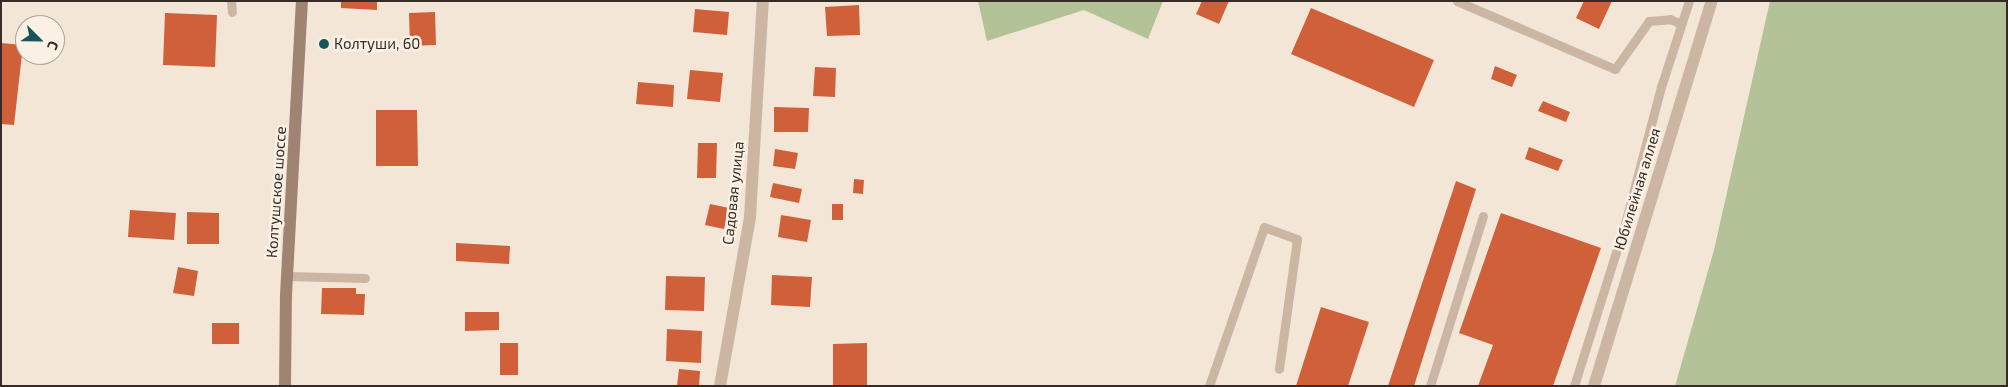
<!DOCTYPE html>
<meta charset="utf-8">
<style>
body{margin:0}
#map{position:relative;width:2008px;height:387px;overflow:hidden;background:#f3e6d7;font-family:"Exo 2",sans-serif}
div>[style]{position:absolute}
[style*='--x']{left:calc(var(--x)*1px);top:calc(var(--y)*1px);width:calc(var(--w)*1px);rotate:calc(var(--a)*1deg)}
.green>*{inset:0;background:#b3c397}
.building>*{inset:0;background:#cf6039}
.lane>*{height:9px;margin:-4.5px;padding:0 4.5px;transform-origin:4.5px;border-radius:4.5px;background:#cbb6a3}
.street>*{height:12px;margin:-6px;padding:0 6px;transform-origin:6px;border-radius:6px;background:#cbb6a3}
.secondary>*{height:12px;margin:-6px;padding:0 6px;transform-origin:6px;border-radius:6px;background:#9f8474}
.dots>*{width:14px;height:14px;translate:-50% -50%;box-sizing:border-box;border:2px solid #faf0e4;border-radius:50%}
span{translate:-50% -50%;white-space:nowrap;text-align:center;line-height:1.15;-webkit-text-stroke:5px #faf0e4;paint-order:stroke}
.poi-label{font-size:15px;color:#362b25}
.left{translate:0 -50%;text-align:left}
.street-label{font-size:15px;color:#362b25}
.frame{position:absolute;inset:0;border:2px solid #362b25;pointer-events:none}
.north{position:absolute;left:15px;top:15px;width:50px;height:50px;box-sizing:border-box;background:#faf0e4;border:1px solid #aca198;border-radius:50%;rotate:113deg;font-size:14px;font-weight:700;line-height:20px;text-align:center;color:#362b25}
.north::after{content:'';display:block;margin:auto;width:18px;height:22px;background:#18555a;clip-path:polygon(50% 0,100% 100%,50% 72%,0 100%)}
</style>
<div id="map">
<div class="green">
<div style="clip-path:polygon(978px 1px,1163px 1px,1148px 39px,1084px 10px,987px 41px)"></div>
<div style="clip-path:polygon(1770px 1px,2007px 1px,2007px 386px,1675px 386px,1714px 250px)"></div>
</div>
<div class="building">
<div style="clip-path:polygon(341px 1px,377px 1px,377px 10px,341px 8px)"></div>
<div style="clip-path:polygon(1202px 1px,1229px 1px,1219px 24px,1196px 14px)"></div>
<div style="clip-path:polygon(1584px 1px,1612px 1px,1599px 29px,1576px 18px)"></div>
<div style="clip-path:polygon(859px 5px,860px 35px,827px 36px,825px 7px)"></div>
<div style="clip-path:polygon(1311px 8px,1434px 60px,1414px 107px,1291px 54px)"></div>
<div style="clip-path:polygon(695px 9px,729px 12px,727px 35px,693px 32px)"></div>
<div style="clip-path:polygon(435px 12px,436px 45px,410px 46px,409px 13px)"></div>
<div style="clip-path:polygon(165px 13px,217px 15px,215px 67px,163px 65px)"></div>
<div style="clip-path:polygon(1px 43px,23px 45px,14px 125px,1px 124px)"></div>
<div style="clip-path:polygon(1495px 66px,1517px 75px,1512px 87px,1491px 79px)"></div>
<div style="clip-path:polygon(815px 67px,836px 68px,835px 97px,813px 96px)"></div>
<div style="clip-path:polygon(690px 70px,723px 73px,720px 102px,687px 99px)"></div>
<div style="clip-path:polygon(638px 82px,674px 85px,673px 107px,636px 104px)"></div>
<div style="clip-path:polygon(1543px 101px,1570px 112px,1566px 122px,1538px 111px)"></div>
<div style="clip-path:polygon(774px 107px,809px 108px,808px 132px,774px 132px)"></div>
<div style="clip-path:polygon(376px 110px,417px 110px,418px 166px,376px 166px)"></div>
<div style="clip-path:polygon(698px 143px,717px 143px,716px 178px,697px 178px)"></div>
<div style="clip-path:polygon(1529px 147px,1563px 160px,1558px 171px,1525px 159px)"></div>
<div style="clip-path:polygon(775px 149px,798px 153px,795px 169px,773px 166px)"></div>
<div style="clip-path:polygon(854px 179px,864px 180px,863px 194px,853px 193px)"></div>
<div style="clip-path:polygon(1456px 181px,1476px 189px,1414px 386px,1388px 386px)"></div>
<div style="clip-path:polygon(773px 183px,802px 189px,799px 203px,770px 197px)"></div>
<div style="clip-path:polygon(710px 204px,729px 208px,724px 229px,705px 225px)"></div>
<div style="clip-path:polygon(832px 204px,843px 204px,843px 220px,832px 220px)"></div>
<div style="clip-path:polygon(130px 210px,176px 213px,174px 240px,128px 237px)"></div>
<div style="clip-path:polygon(187px 212px,219px 213px,219px 244px,187px 244px)"></div>
<div style="clip-path:polygon(1501px 213px,1601px 248px,1553px 386px,1478px 386px,1493px 345px,1459px 333px)"></div>
<div style="clip-path:polygon(781px 215px,811px 220px,807px 242px,778px 237px)"></div>
<div style="clip-path:polygon(456px 243px,510px 246px,509px 264px,456px 261px)"></div>
<div style="clip-path:polygon(178px 267px,198px 271px,194px 296px,173px 293px)"></div>
<div style="clip-path:polygon(772px 275px,812px 277px,810px 307px,771px 305px)"></div>
<div style="clip-path:polygon(666px 276px,705px 277px,704px 311px,665px 310px)"></div>
<div style="clip-path:polygon(322px 288px,356px 288px,356px 294px,365px 294px,364px 315px,321px 314px)"></div>
<div style="clip-path:polygon(1321px 307px,1369px 322px,1348px 386px,1296px 386px)"></div>
<div style="clip-path:polygon(465px 312px,499px 312px,499px 330px,465px 331px)"></div>
<div style="clip-path:polygon(212px 323px,239px 323px,239px 344px,212px 344px)"></div>
<div style="clip-path:polygon(667px 329px,702px 331px,701px 363px,666px 361px)"></div>
<div style="clip-path:polygon(500px 343px,518px 343px,518px 375px,500px 375px)"></div>
<div style="clip-path:polygon(867px 343px,867px 386px,833px 386px,833px 344px)"></div>
<div style="clip-path:polygon(679px 369px,700px 371px,699px 386px,677px 386px)"></div>
</div>
<div class="lane">
<div style="--x:231;--y:1;--w:11;--a:85"></div>
<div style="--x:1457;--y:1;--w:172;--a:23.3"></div>
<div style="--x:1615;--y:69;--w:59;--a:-54.7"></div>
<div style="--x:1649;--y:21;--w:21;--a:-5"></div>
<div style="--x:1670;--y:19;--w:12;--a:24"></div>
<div style="--x:287;--y:276;--w:78;--a:1.5"></div>
<div style="--x:1209;--y:386;--w:168;--a:-70.9"></div>
<div style="--x:1264;--y:227;--w:35;--a:20"></div>
<div style="--x:1297;--y:239;--w:131;--a:97.9"></div>
<div style="--x:1430;--y:386;--w:178;--a:-72.7"></div>
<div style="--x:1574;--y:386;--w:174;--a:-72.6"></div>
<div style="--x:1626;--y:220;--w:138;--a:-75.3"></div>
<div style="--x:1661;--y:87;--w:90;--a:-72"></div>
</div>
<div class="street">
<div style="--x:720;--y:386;--w:172;--a:-79.9"></div>
<div style="--x:750;--y:217;--w:216;--a:-86.6"></div>
<div style="--x:1594;--y:386;--w:403;--a:-73"></div>
</div>
<div class="secondary">
<div style="--x:285;--y:386;--w:91;--a:-89.4"></div>
<div style="--x:286;--y:295;--w:294;--a:-86.9"></div>
</div>
<div class="dots">
<div style="left:324px;top:44px;background:#18555a"></div>
</div>
<div class="poi-label">
<span class="left" style="left:334px;top:44px">Колтуши, 60</span>
</div>
<div class="street-label">
<span style="left:1637px;top:189px;rotate:-73deg">Юбилейная аллея</span>
<span style="left:276px;top:192px;rotate:-86deg">Колтушское шоссе</span>
<span style="left:733px;top:193px;rotate:-84deg">Садовая улица</span>
</div>
<div class="frame"></div>
<div class="north">С</div>
</div>
